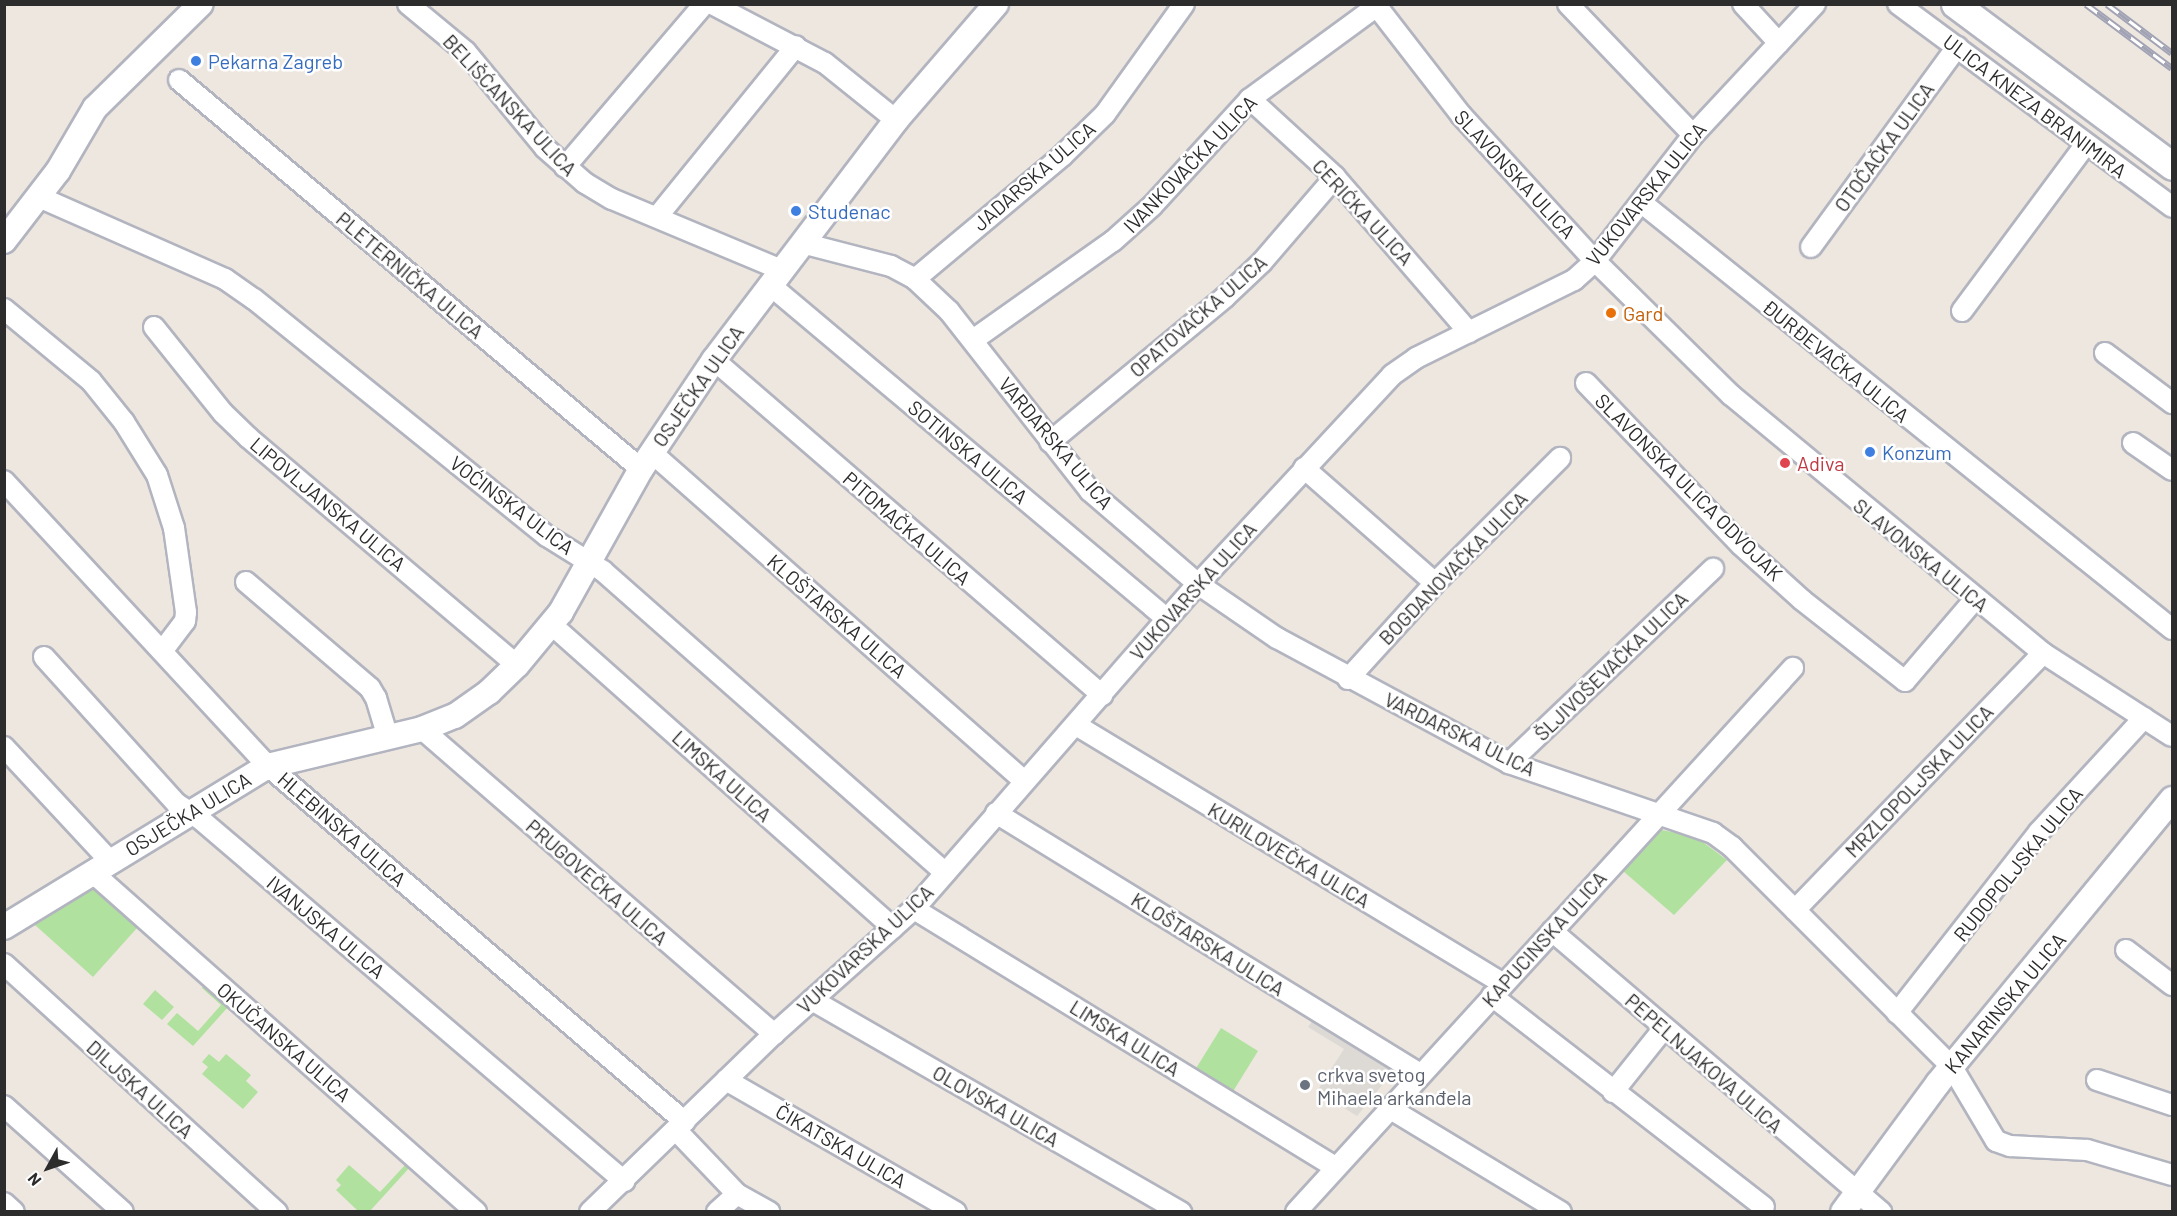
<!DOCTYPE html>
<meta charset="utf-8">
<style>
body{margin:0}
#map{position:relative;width:2177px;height:1216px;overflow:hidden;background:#ede7df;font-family:Barlow,sans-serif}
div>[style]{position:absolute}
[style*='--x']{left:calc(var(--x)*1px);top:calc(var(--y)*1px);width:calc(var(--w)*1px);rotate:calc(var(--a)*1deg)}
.green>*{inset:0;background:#b1e19e}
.plaza>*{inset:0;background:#dddad5}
.roads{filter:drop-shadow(2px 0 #b2b4bf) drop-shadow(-2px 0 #b2b4bf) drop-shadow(0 2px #b2b4bf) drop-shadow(0 -2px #b2b4bf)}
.minor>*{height:20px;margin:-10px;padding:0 10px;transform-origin:10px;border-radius:10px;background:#fff}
.tertiary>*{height:24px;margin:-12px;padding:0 12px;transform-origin:12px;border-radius:12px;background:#fff}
.secondary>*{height:27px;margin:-13.5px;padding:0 13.5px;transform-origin:13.5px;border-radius:13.5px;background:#fff}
.rail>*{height:7px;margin-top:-3.5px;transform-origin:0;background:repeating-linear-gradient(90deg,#fff 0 14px,#a1a3b5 0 28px);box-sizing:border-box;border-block:2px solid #a1a3b5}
.dots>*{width:16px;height:16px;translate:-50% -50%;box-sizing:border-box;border:3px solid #fff;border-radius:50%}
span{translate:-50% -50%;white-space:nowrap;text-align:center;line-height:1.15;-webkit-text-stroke:5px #fff;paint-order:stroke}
.shop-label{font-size:20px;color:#366cbe}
.left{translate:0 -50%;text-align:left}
.street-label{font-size:20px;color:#2c2c2c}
.food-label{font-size:20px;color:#c56008}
.health-label{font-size:20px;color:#be3a42}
.worship-label{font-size:20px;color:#5b616d}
.frame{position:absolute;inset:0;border:6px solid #2c2c2c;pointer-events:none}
.north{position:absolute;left:18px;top:1138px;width:60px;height:60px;-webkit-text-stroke:4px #fff;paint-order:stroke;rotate:230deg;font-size:16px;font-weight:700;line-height:24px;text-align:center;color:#2c2c2c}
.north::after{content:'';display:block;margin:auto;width:21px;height:27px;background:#2c2c2c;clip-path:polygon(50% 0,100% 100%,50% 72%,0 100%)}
</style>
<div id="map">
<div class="green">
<div style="clip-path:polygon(1662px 830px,1696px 837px,1727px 860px,1674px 915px,1623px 871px)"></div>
<div style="clip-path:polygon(93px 889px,137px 928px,93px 977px,35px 925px)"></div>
<div style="clip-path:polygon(204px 985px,228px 1007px,193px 1046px,167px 1024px,177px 1013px,198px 1031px,221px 1005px,202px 988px)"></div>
<div style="clip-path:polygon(155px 990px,174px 1007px,162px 1020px,143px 1004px)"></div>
<div style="clip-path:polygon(1221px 1028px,1258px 1051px,1232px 1093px,1195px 1070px)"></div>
<div style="clip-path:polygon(209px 1054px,219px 1062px,226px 1054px,251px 1075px,246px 1081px,258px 1092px,243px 1109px,202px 1074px,208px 1067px,202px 1062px)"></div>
<div style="clip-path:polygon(406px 1164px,410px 1167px,370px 1211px,358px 1211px,336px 1190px,341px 1185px,336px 1180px,349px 1165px,380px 1192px)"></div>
</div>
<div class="plaza">
<div style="clip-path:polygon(1313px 1020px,1383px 1063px,1392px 1073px,1357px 1116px,1317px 1091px,1344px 1049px,1308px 1027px)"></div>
</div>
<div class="roads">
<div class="minor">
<div style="--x:408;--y:4;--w:75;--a:39.6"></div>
<div style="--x:466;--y:52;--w:124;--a:50.5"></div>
<div style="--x:545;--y:148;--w:53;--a:41.2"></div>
<div style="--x:585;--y:183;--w:31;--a:31"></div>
<div style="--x:612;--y:199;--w:184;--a:22.7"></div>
<div style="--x:712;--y:4;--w:127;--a:27.6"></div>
<div style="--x:825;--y:63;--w:91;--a:38.8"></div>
<div style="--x:1375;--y:4;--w:140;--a:52.2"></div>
<div style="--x:1461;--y:115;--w:198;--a:47.5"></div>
<div style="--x:1595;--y:261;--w:191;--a:44.6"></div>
<div style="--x:1731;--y:395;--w:405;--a:39.6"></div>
<div style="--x:2043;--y:653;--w:153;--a:32.8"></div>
<div style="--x:1568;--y:4;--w:181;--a:46.3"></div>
<div style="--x:1743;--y:4;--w:53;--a:47.3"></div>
<div style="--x:1898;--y:4;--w:341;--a:36.5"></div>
<div style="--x:179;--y:80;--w:604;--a:40.1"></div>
<div style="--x:1250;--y:99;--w:115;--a:42.5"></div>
<div style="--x:1335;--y:177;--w:205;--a:49.2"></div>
<div style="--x:565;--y:167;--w:214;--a:-49.5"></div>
<div style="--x:39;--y:197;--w:203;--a:23.8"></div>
<div style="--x:225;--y:279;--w:35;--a:35"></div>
<div style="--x:254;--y:299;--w:377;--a:39"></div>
<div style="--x:547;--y:536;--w:66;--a:32"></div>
<div style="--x:603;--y:571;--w:456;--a:41.4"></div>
<div style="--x:1642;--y:203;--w:680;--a:38.79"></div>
<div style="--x:657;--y:217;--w:220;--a:-50.9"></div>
<div style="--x:802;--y:243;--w:92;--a:14.5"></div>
<div style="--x:891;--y:266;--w:27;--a:28"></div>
<div style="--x:915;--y:279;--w:47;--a:43.3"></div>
<div style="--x:949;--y:311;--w:229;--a:51.9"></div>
<div style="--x:1090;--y:491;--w:143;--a:40.7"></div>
<div style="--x:1198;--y:584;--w:96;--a:34.4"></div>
<div style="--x:1277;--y:638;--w:264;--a:28.3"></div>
<div style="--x:1509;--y:763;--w:216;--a:18.9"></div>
<div style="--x:1713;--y:833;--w:24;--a:36"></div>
<div style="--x:1732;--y:847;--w:311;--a:45"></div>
<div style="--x:1952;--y:1067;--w:86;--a:59.3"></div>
<div style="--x:1996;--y:1141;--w:15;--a:20"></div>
<div style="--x:2010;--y:1146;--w:77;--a:3"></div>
<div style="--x:2087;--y:1150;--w:89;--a:16.4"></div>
<div style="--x:1811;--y:247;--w:248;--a:-53.9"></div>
<div style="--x:915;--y:279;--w:192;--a:-39.9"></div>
<div style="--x:1062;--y:156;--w:60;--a:-44.3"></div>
<div style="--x:1105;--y:114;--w:135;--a:-54.3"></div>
<div style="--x:770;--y:285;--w:519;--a:40.07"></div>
<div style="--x:4;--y:309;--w:113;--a:39.6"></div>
<div style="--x:91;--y:381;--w:53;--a:51.2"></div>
<div style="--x:124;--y:422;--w:62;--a:58.1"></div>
<div style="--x:157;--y:475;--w:56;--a:72.2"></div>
<div style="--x:174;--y:528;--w:85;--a:81.9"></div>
<div style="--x:186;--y:612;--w:9;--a:96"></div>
<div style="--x:185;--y:621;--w:38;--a:127"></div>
<div style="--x:1962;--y:311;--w:208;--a:-53.4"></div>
<div style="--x:154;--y:327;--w:110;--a:51.3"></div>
<div style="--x:223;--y:413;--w:36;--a:44"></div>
<div style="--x:249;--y:438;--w:351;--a:40.3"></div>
<div style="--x:973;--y:340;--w:171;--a:-35.3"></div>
<div style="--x:1113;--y:241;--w:52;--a:-41.9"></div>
<div style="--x:1152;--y:206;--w:145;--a:-47.5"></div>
<div style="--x:1250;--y:99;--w:161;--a:-36.2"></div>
<div style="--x:2105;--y:353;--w:84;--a:36.7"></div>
<div style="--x:714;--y:360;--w:513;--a:40.81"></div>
<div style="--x:1586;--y:383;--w:224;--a:46.3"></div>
<div style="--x:1741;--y:545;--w:82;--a:42"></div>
<div style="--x:1802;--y:600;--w:131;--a:38.2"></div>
<div style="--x:1905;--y:681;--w:108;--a:-49.5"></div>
<div style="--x:1050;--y:442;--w:227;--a:-39.6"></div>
<div style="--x:1225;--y:297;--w:51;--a:-43.4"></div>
<div style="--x:1262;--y:262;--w:112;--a:-49.3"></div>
<div style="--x:2133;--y:443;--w:47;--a:34.7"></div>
<div style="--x:651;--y:452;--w:496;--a:41.4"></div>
<div style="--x:1304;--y:468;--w:174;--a:41.3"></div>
<div style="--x:4;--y:481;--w:388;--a:47.2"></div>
<div style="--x:268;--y:766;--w:548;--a:40.49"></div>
<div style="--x:246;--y:582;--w:163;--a:40.5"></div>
<div style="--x:370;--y:688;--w:12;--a:59"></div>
<div style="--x:376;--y:698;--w:42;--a:73.3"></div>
<div style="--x:552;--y:625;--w:456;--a:41.6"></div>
<div style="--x:44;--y:657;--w:198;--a:47.9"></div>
<div style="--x:177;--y:804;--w:27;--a:33"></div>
<div style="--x:200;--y:819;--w:558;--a:40.49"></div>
<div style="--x:1348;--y:679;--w:130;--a:-47.8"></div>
<div style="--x:1435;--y:583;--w:177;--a:-45"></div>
<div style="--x:1076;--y:725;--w:499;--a:31.2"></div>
<div style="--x:422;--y:729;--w:466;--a:40.9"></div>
<div style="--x:4;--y:747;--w:156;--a:47.1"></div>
<div style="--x:1509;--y:763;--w:282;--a:-43.6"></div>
<div style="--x:996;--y:813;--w:498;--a:31.6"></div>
<div style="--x:92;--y:872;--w:513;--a:41.52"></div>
<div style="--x:914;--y:909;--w:495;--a:31.5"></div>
<div style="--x:1795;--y:910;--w:357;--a:-46"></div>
<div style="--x:1552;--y:931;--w:433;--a:40.5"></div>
<div style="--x:2126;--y:950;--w:58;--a:37.3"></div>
<div style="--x:4;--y:964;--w:369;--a:42.3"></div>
<div style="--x:1492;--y:996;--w:344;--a:37.8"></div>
<div style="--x:812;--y:1000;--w:426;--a:29.9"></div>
<div style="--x:1897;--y:1013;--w:230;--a:-51.9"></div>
<div style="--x:2039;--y:832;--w:155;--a:-47.4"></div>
<div style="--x:726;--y:1080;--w:265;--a:29.9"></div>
<div style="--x:2097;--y:1080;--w:79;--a:18.4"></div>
<div style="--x:1613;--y:1092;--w:82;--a:-51.4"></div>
<div style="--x:4;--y:1106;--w:159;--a:41.7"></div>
<div style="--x:1389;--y:1108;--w:201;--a:31.2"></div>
<div style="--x:676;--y:1130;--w:88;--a:46.4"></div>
<div style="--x:737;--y:1194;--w:37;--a:29"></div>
<div style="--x:4;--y:1203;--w:13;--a:42"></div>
<div style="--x:590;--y:1212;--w:256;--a:-44.1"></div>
<div style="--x:774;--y:1034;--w:188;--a:-41.8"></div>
<div style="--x:914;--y:909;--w:432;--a:-48.9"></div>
<div style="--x:1198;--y:584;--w:285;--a:-47.1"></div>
<div style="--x:1392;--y:375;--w:29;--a:-35"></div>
<div style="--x:1416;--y:358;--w:176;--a:-26.3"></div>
<div style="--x:1574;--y:280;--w:28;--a:-42"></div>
<div style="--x:1595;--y:261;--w:160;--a:-52.1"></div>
<div style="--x:1693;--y:135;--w:179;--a:-47"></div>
<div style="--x:717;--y:1212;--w:27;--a:-42"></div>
<div style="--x:1296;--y:1212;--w:737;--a:-47.59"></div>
</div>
<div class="tertiary">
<div style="--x:4;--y:241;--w:88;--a:-52.4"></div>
<div style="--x:58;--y:171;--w:73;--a:-59.6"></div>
<div style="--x:95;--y:108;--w:148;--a:-44.5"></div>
<div style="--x:4;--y:927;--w:309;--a:-31.4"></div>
<div style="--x:268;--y:766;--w:158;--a:-13.5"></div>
<div style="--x:422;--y:729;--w:35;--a:-22"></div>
<div style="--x:455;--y:716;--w:42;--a:-35.2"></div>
<div style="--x:489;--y:692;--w:39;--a:-44"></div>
<div style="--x:517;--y:665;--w:69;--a:-50.3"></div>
<div style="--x:561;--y:612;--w:164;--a:-60.8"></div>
<div style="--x:641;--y:469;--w:131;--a:-56.2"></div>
<div style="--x:714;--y:360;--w:301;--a:-52.8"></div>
<div style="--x:896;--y:120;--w:153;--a:-49.2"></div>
<div style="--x:1843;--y:1212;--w:160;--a:-53.6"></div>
<div style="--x:1938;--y:1083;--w:368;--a:-50.5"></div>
</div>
<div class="secondary">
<div style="--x:1955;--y:4;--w:271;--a:36.7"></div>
</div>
</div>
<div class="rail">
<div style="--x:2086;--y:4;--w:107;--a:36.7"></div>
<div style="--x:2107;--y:4;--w:81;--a:37"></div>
</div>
<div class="dots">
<div style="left:196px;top:61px;background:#3f7fe0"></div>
<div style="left:796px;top:211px;background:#3f7fe0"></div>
<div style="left:1611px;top:313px;background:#e8710a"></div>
<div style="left:1870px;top:452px;background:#3f7fe0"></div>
<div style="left:1785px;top:463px;background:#e0444e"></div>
<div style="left:1305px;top:1085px;background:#6b7280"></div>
</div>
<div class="shop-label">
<span class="left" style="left:208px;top:61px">Pekarna Zagreb</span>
<span class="left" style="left:808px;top:211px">Studenac</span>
<span class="left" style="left:1882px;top:452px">Konzum</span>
</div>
<div class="street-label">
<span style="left:510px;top:105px;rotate:47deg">BELIŠĆANSKA ULICA</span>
<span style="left:2035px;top:106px;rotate:37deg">ULICA KNEZA BRANIMIRA</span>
<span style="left:1884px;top:147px;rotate:-54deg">OTOČAČKA ULICA</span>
<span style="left:1190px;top:164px;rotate:-46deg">IVANKOVAČKA ULICA</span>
<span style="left:1515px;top:174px;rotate:47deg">SLAVONSKA ULICA</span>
<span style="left:1034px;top:176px;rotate:-41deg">JADARSKA ULICA</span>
<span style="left:1646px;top:194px;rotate:-51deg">VUKOVARSKA ULICA</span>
<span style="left:1363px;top:212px;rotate:47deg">CERIĆKA ULICA</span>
<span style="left:410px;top:275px;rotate:40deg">PLETERNIČKA ULICA</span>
<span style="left:1198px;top:316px;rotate:-41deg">OPATOVAČKA ULICA</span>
<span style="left:1836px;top:361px;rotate:39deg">ĐURĐEVAČKA ULICA</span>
<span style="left:698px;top:386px;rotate:-55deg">OSJEČKA ULICA</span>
<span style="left:1056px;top:443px;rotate:50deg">VARDARSKA ULICA</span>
<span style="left:968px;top:452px;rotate:40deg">SOTINSKA ULICA</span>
<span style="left:1689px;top:487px;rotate:45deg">SLAVONSKA ULICA ODVOJAK</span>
<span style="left:328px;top:504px;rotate:40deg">LIPOVLJANSKA ULICA</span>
<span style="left:512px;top:505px;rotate:37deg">VOĆINSKA ULICA</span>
<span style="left:907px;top:528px;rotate:41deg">PITOMAČKA ULICA</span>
<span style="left:1921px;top:555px;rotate:39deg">SLAVONSKA ULICA</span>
<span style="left:1453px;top:568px;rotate:-46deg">BOGDANOVAČKA ULICA</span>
<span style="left:1193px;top:591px;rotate:-48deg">VUKOVARSKA ULICA</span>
<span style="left:837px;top:616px;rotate:41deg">KLOŠTARSKA ULICA</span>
<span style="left:1611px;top:666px;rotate:-44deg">ŠLJIVOŠEVAČKA ULICA</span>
<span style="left:1460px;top:734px;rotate:26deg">VARDARSKA ULICA</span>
<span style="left:722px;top:776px;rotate:42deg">LIMSKA ULICA</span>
<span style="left:1919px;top:781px;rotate:-46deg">MRZLOPOLJSKA ULICA</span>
<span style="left:188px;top:814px;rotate:-31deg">OSJEČKA ULICA</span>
<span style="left:342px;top:829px;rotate:41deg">HLEBINSKA ULICA</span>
<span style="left:1289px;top:855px;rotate:31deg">KURILOVEČKA ULICA</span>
<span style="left:2018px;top:864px;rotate:-51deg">RUDOPOLJSKA ULICA</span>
<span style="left:597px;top:882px;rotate:41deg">PRUGOVEČKA ULICA</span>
<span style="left:326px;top:927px;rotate:40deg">IVANJSKA ULICA</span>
<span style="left:1544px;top:939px;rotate:-48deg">KAPUCINSKA ULICA</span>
<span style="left:1208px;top:944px;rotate:32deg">KLOŠTARSKA ULICA</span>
<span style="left:865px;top:949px;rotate:-43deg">VUKOVARSKA ULICA</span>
<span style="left:2005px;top:1003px;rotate:-50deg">KANARINSKA ULICA</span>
<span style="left:1125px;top:1038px;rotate:32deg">LIMSKA ULICA</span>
<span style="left:284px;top:1042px;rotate:41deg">OKUČANSKA ULICA</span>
<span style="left:1704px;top:1063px;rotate:41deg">PEPELNJAKOVA ULICA</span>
<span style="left:140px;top:1089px;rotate:42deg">DILJSKA ULICA</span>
<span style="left:996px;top:1106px;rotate:30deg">OLOVSKA ULICA</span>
<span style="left:841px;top:1146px;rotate:30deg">ČIKATSKA ULICA</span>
</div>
<div class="food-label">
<span class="left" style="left:1623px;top:313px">Gard</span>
</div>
<div class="health-label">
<span class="left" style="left:1797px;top:463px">Adiva</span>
</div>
<div class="worship-label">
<span class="left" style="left:1317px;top:1086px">crkva svetog<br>Mihaela arkanđela</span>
</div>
<div class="frame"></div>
<div class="north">N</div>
</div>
